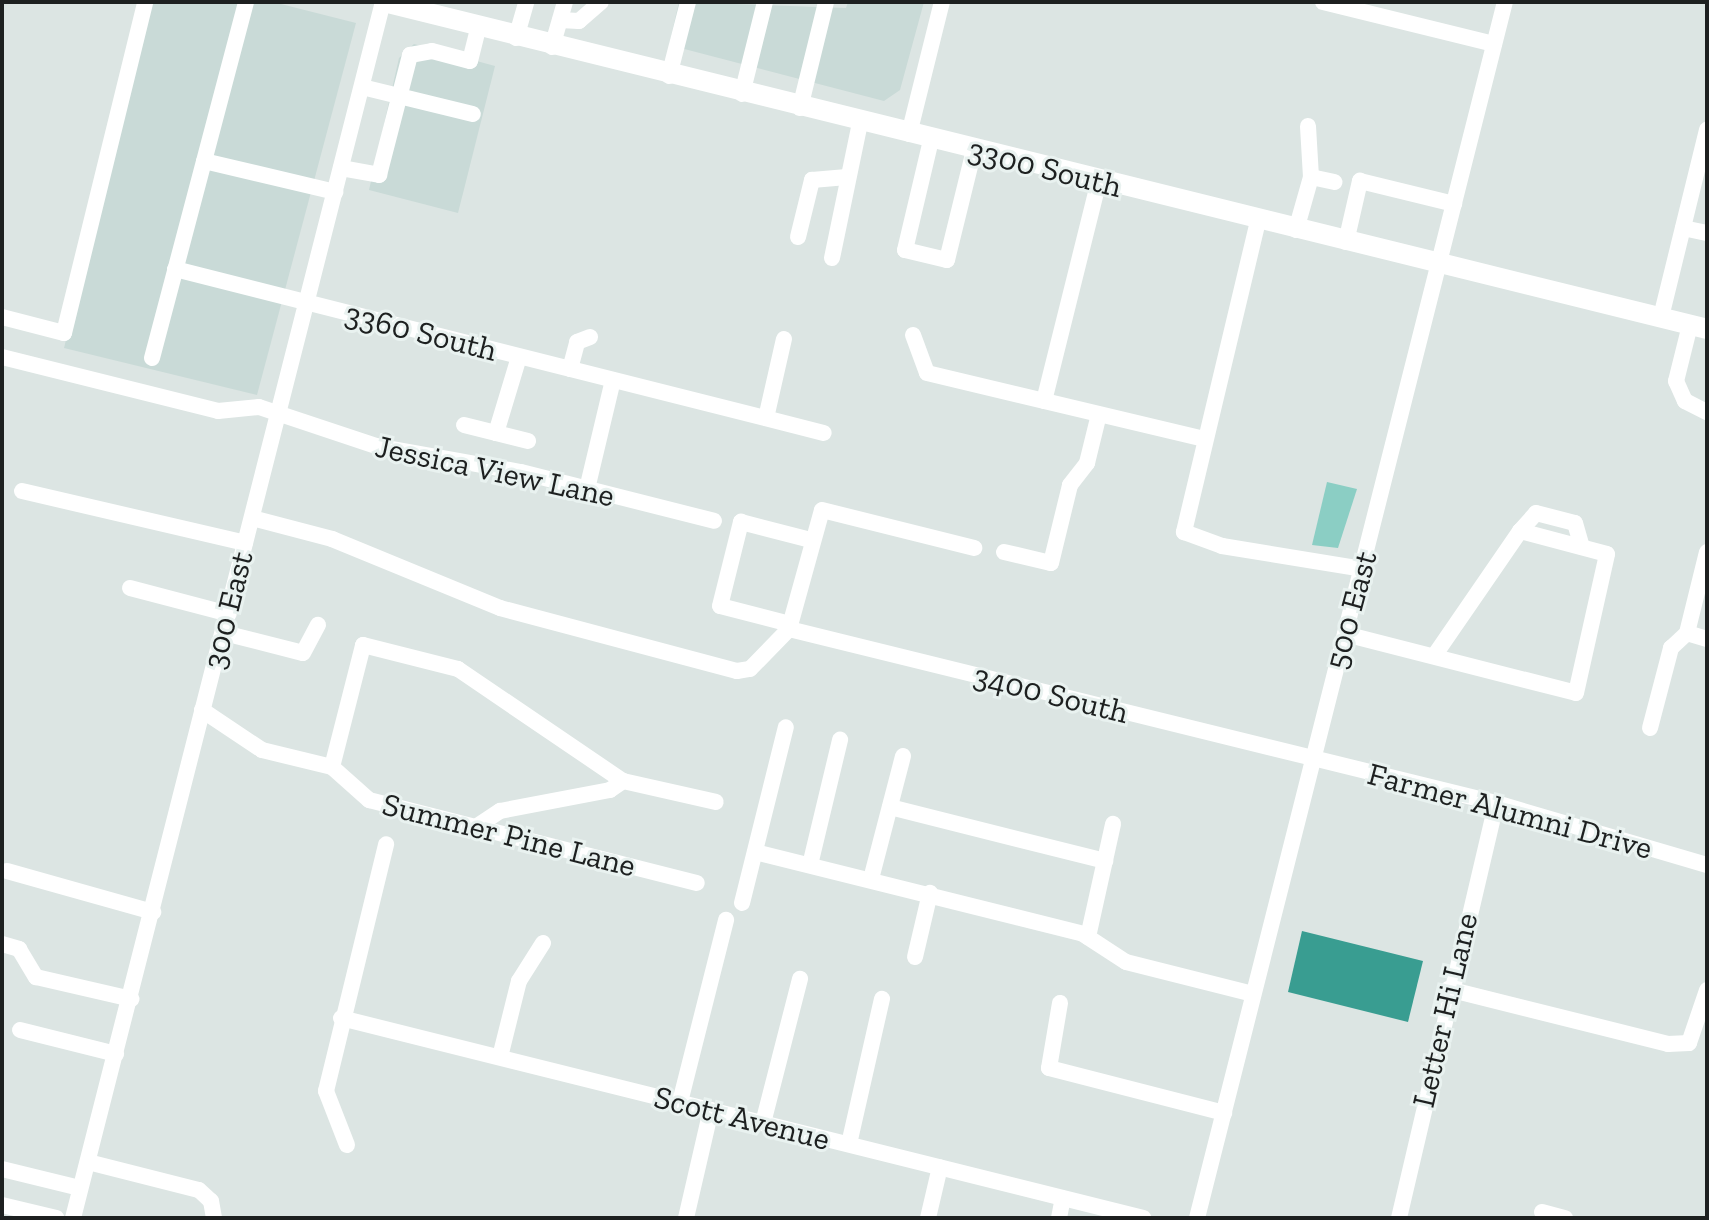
<!DOCTYPE html>
<style>
body{margin:0}
#map{position:relative;width:1709px;height:1220px;overflow:hidden;background:#dce5e3;font-family:"Zilla Slab",serif}
div>[style]{position:absolute}
[style*='--x']{left:calc(var(--x)*1px);top:calc(var(--y)*1px);width:calc(var(--w)*1px);rotate:calc(var(--a)*1deg)}
.built>*{inset:0;background:#c9dad7}
.green>*{inset:0;background:#8bcec4}
.water>*{inset:0;background:#399d91}
.minor>*{height:16px;margin:-8px;padding:0 8px;transform-origin:8px;border-radius:8px;background:#fff}
.major>*{height:20px;margin:-10px;padding:0 10px;transform-origin:10px;border-radius:10px;background:#fff}
span{translate:-50% -50%;white-space:nowrap;text-align:center;line-height:1.15;-webkit-text-stroke:6px #e9f2f0;paint-order:stroke}
.street-label{font-size:32px;color:#1d2020}
.frame{position:absolute;inset:0;border:4px solid #1d2020;pointer-events:none}
</style>
<div id="map">
<div class="built">
<div style="clip-path:polygon(149px 2px,273px 2px,356px 23px,257px 395px,64px 348px)"></div>
<div style="clip-path:polygon(679px 2px,846px 8px,848px 2px,924px 2px,900px 90px,884px 101px,669px 45px)"></div>
<div style="clip-path:polygon(414px 44px,495px 66px,458px 213px,369px 190px,399px 58px)"></div>
</div>
<div class="green">
<div style="clip-path:polygon(1327px 482px,1357px 489px,1338px 548px,1312px 545px)"></div>
</div>
<div class="water">
<div style="clip-path:polygon(1302px 931px,1423px 961px,1408px 1022px,1288px 992px)"></div>
</div>
<div class="minor">
<div style="--x:1323;--y:2;--w:176;--a:13.8"></div>
<div style="--x:560;--y:20;--w:19;--a:3"></div>
<div style="--x:579;--y:21;--w:29;--a:-41"></div>
<div style="--x:516;--y:38;--w:37;--a:-74"></div>
<div style="--x:552;--y:47;--w:47;--a:-73.9"></div>
<div style="--x:669;--y:76;--w:76;--a:-75.6"></div>
<div style="--x:362;--y:87;--w:114;--a:13.7"></div>
<div style="--x:742;--y:94;--w:95;--a:-76"></div>
<div style="--x:800;--y:108;--w:109;--a:-76.2"></div>
<div style="--x:909;--y:134;--w:136;--a:-76"></div>
<div style="--x:931;--y:140;--w:113;--a:103.3"></div>
<div style="--x:905;--y:250;--w:43;--a:13.4"></div>
<div style="--x:947;--y:260;--w:113;--a:-76.2"></div>
<div style="--x:204;--y:161;--w:135;--a:13.3"></div>
<div style="--x:341;--y:168;--w:39;--a:10"></div>
<div style="--x:379;--y:175;--w:124;--a:-75.5"></div>
<div style="--x:410;--y:55;--w:22;--a:-10"></div>
<div style="--x:432;--y:51;--w:39;--a:15"></div>
<div style="--x:470;--y:61;--w:33;--a:-76"></div>
<div style="--x:1311;--y:177;--w:24;--a:12"></div>
<div style="--x:1258;--y:221;--w:320;--a:103.4"></div>
<div style="--x:1184;--y:532;--w:40;--a:20.2"></div>
<div style="--x:1222;--y:546;--w:142;--a:9.3"></div>
<div style="--x:1683;--y:228;--w:25;--a:12"></div>
<div style="--x:1296;--y:230;--w:55;--a:-74.2"></div>
<div style="--x:1311;--y:177;--w:51;--a:-93.4"></div>
<div style="--x:798;--y:237;--w:59;--a:-76.2"></div>
<div style="--x:812;--y:180;--w:35;--a:-5"></div>
<div style="--x:1346;--y:242;--w:63;--a:-77.1"></div>
<div style="--x:1360;--y:181;--w:97;--a:13.7"></div>
<div style="--x:832;--y:258;--w:138;--a:-78.3"></div>
<div style="--x:175;--y:269;--w:669;--a:14.18"></div>
<div style="--x:2;--y:317;--w:64;--a:14.5"></div>
<div style="--x:64;--y:333;--w:341;--a:-76.2"></div>
<div style="--x:1661;--y:317;--w:193;--a:-76.2"></div>
<div style="--x:1690;--y:325;--w:58;--a:104"></div>
<div style="--x:1676;--y:381;--w:22;--a:66"></div>
<div style="--x:1685;--y:401;--w:25;--a:27"></div>
<div style="--x:913;--y:335;--w:40;--a:69.8"></div>
<div style="--x:927;--y:373;--w:284;--a:13.4"></div>
<div style="--x:2;--y:357;--w:223;--a:14"></div>
<div style="--x:218;--y:411;--w:41;--a:-5.6"></div>
<div style="--x:259;--y:407;--w:123;--a:18.4"></div>
<div style="--x:376;--y:446;--w:147;--a:10.2"></div>
<div style="--x:521;--y:472;--w:199;--a:14.2"></div>
<div style="--x:152;--y:358;--w:368;--a:-75.2"></div>
<div style="--x:570;--y:369;--w:28;--a:-75"></div>
<div style="--x:577;--y:342;--w:14;--a:-21"></div>
<div style="--x:1044;--y:401;--w:227;--a:-76"></div>
<div style="--x:766;--y:418;--w:81;--a:-77.2"></div>
<div style="--x:464;--y:425;--w:33;--a:14"></div>
<div style="--x:496;--y:433;--w:79;--a:-73.2"></div>
<div style="--x:496;--y:433;--w:33;--a:14"></div>
<div style="--x:587;--y:489;--w:112;--a:-76.6"></div>
<div style="--x:22;--y:491;--w:229;--a:13.1"></div>
<div style="--x:252;--y:518;--w:83;--a:14.7"></div>
<div style="--x:332;--y:539;--w:182;--a:22.3"></div>
<div style="--x:500;--y:608;--w:245;--a:14.9"></div>
<div style="--x:737;--y:671;--w:13;--a:-9"></div>
<div style="--x:750;--y:669;--w:56;--a:-45.7"></div>
<div style="--x:1520;--y:531;--w:24;--a:-48"></div>
<div style="--x:1536;--y:513;--w:40;--a:14.4"></div>
<div style="--x:1575;--y:523;--w:25;--a:74"></div>
<div style="--x:1004;--y:552;--w:48;--a:13.2"></div>
<div style="--x:1051;--y:563;--w:80;--a:-76.3"></div>
<div style="--x:1070;--y:485;--w:28;--a:-52"></div>
<div style="--x:1087;--y:463;--w:50;--a:-76.2"></div>
<div style="--x:1707;--y:552;--w:83;--a:103.9"></div>
<div style="--x:1687;--y:633;--w:21;--a:17"></div>
<div style="--x:130;--y:588;--w:102;--a:14.7"></div>
<div style="--x:790;--y:624;--w:72;--a:-165.6"></div>
<div style="--x:720;--y:606;--w:87;--a:-76"></div>
<div style="--x:741;--y:522;--w:72;--a:14.4"></div>
<div style="--x:789;--y:629;--w:728;--a:13.83"></div>
<div style="--x:1496;--y:803;--w:220;--a:16.4"></div>
<div style="--x:789;--y:629;--w:123;--a:-74.5"></div>
<div style="--x:822;--y:510;--w:157;--a:14"></div>
<div style="--x:224;--y:633;--w:81;--a:14.2"></div>
<div style="--x:303;--y:653;--w:32;--a:-62"></div>
<div style="--x:1345;--y:634;--w:238;--a:14.3"></div>
<div style="--x:1576;--y:693;--w:142;--a:-77.4"></div>
<div style="--x:1607;--y:554;--w:90;--a:-165.2"></div>
<div style="--x:1520;--y:531;--w:152;--a:124.5"></div>
<div style="--x:202;--y:710;--w:72;--a:33.7"></div>
<div style="--x:262;--y:750;--w:72;--a:13.7"></div>
<div style="--x:332;--y:767;--w:50;--a:41.7"></div>
<div style="--x:369;--y:800;--w:338;--a:14.2"></div>
<div style="--x:1650;--y:728;--w:83;--a:-75.3"></div>
<div style="--x:1671;--y:648;--w:22;--a:-43"></div>
<div style="--x:332;--y:767;--w:126;--a:-75.7"></div>
<div style="--x:363;--y:645;--w:98;--a:14.2"></div>
<div style="--x:458;--y:669;--w:199;--a:34.2"></div>
<div style="--x:623;--y:781;--w:95;--a:12.7"></div>
<div style="--x:890;--y:807;--w:222;--a:14.1"></div>
<div style="--x:476;--y:827;--w:29;--a:-34"></div>
<div style="--x:500;--y:811;--w:112;--a:-10.8"></div>
<div style="--x:610;--y:790;--w:16;--a:-35"></div>
<div style="--x:755;--y:852;--w:338;--a:14"></div>
<div style="--x:1083;--y:934;--w:51;--a:33.1"></div>
<div style="--x:1126;--y:962;--w:131;--a:14.1"></div>
<div style="--x:810;--y:865;--w:129;--a:-76.5"></div>
<div style="--x:7;--y:871;--w:152;--a:15.7"></div>
<div style="--x:871;--y:879;--w:127;--a:-75.4"></div>
<div style="--x:742;--y:903;--w:181;--a:-76"></div>
<div style="--x:1088;--y:937;--w:116;--a:-77.5"></div>
<div style="--x:2;--y:944;--w:18;--a:16"></div>
<div style="--x:19;--y:949;--w:33;--a:59"></div>
<div style="--x:36;--y:977;--w:98;--a:13"></div>
<div style="--x:915;--y:957;--w:66;--a:-76.8"></div>
<div style="--x:1448;--y:989;--w:227;--a:14"></div>
<div style="--x:1668;--y:1044;--w:21;--a:-3"></div>
<div style="--x:1689;--y:1043;--w:56;--a:-71.2"></div>
<div style="--x:1060;--y:1003;--w:66;--a:99.6"></div>
<div style="--x:1049;--y:1068;--w:181;--a:14.4"></div>
<div style="--x:341;--y:1018;--w:827;--a:14"></div>
<div style="--x:20;--y:1030;--w:99;--a:14"></div>
<div style="--x:500;--y:1057;--w:78;--a:-76"></div>
<div style="--x:519;--y:981;--w:45;--a:-57.7"></div>
<div style="--x:680;--y:1102;--w:188;--a:-75.8"></div>
<div style="--x:763;--y:1123;--w:149;--a:-75.6"></div>
<div style="--x:849;--y:1144;--w:149;--a:-77.2"></div>
<div style="--x:347;--y:1145;--w:58;--a:-111.3"></div>
<div style="--x:326;--y:1091;--w:254;--a:-76.3"></div>
<div style="--x:88;--y:1162;--w:114;--a:14.2"></div>
<div style="--x:199;--y:1190;--w:16;--a:43"></div>
<div style="--x:211;--y:1201;--w:17;--a:80"></div>
<div style="--x:2;--y:1169;--w:80;--a:13.7"></div>
<div style="--x:2;--y:1205;--w:56;--a:13.5"></div>
<div style="--x:1542;--y:1212;--w:24;--a:15"></div>
<div style="--x:73;--y:1218;--w:1255;--a:-75.7"></div>
<div style="--x:686;--y:1218;--w:111;--a:-77"></div>
<div style="--x:928;--y:1218;--w:52;--a:-76.8"></div>
<div style="--x:1059;--y:1218;--w:20;--a:-79"></div>
<div style="--x:1197;--y:1218;--w:1254;--a:-75.79"></div>
<div style="--x:1399;--y:1218;--w:426;--a:-76.8"></div>
</div>
<div class="major">
<div style="--x:384;--y:2;--w:1363;--a:13.88"></div>
</div>
<div class="street-label">
<span style="left:1045px;top:168px;rotate:14deg">3300 South</span>
<span style="left:421px;top:332px;rotate:14deg">3360 South</span>
<span style="left:495px;top:471px;rotate:12deg">Jessica View Lane</span>
<span style="left:228px;top:610px;rotate:-76deg">300 East</span>
<span style="left:1351px;top:610px;rotate:-75deg">500 East</span>
<span style="left:1051px;top:694px;rotate:14deg">3400 South</span>
<span style="left:1510px;top:811px;rotate:15deg">Farmer Alumni Drive</span>
<span style="left:509px;top:835px;rotate:14deg">Summer Pine Lane</span>
<span style="left:1445px;top:1010px;rotate:-77deg">Letter Hi Lane</span>
<span style="left:742px;top:1118px;rotate:14deg">Scott Avenue</span>
</div>
<div class="frame"></div>
</div>
